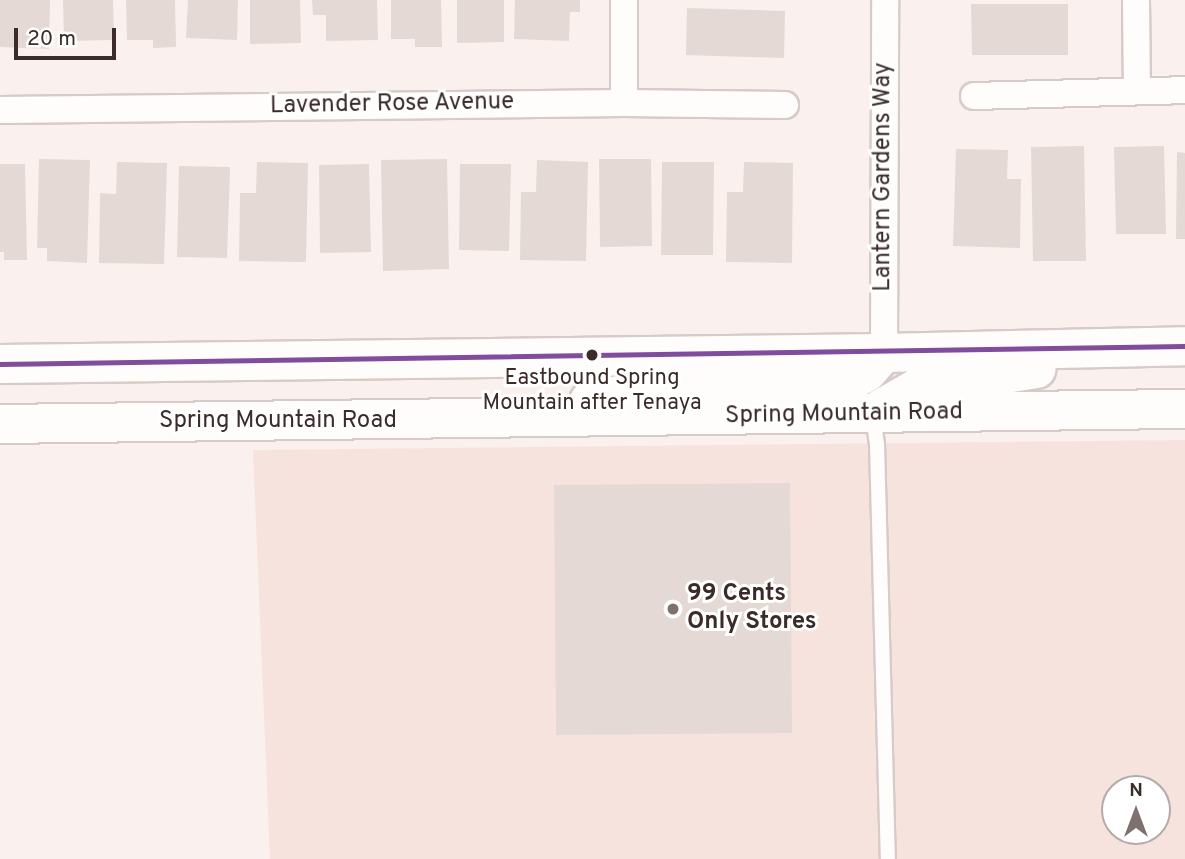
<!DOCTYPE html>
<style>
body{margin:0}
#map{position:relative;width:1185px;height:859px;overflow:hidden;background:#faf1ee;font-family:Overpass,sans-serif}
div>[style]{position:absolute}
[style*='--x']{left:calc(var(--x)*1px);top:calc(var(--y)*1px);width:calc(var(--w)*1px);rotate:calc(var(--a)*1deg)}
.built>*{inset:0;background:#f7e3de}
.building>*{inset:0;background:#e4d9d4}
.roads{filter:drop-shadow(2px 0 #d7cbc8) drop-shadow(-2px 0 #d7cbc8) drop-shadow(0 2px #d7cbc8) drop-shadow(0 -2px #d7cbc8)}
.lane>*{height:14px;margin:-7px;padding:0 7px;transform-origin:7px;border-radius:7px;background:#fefdfc}
.street>*{height:26px;margin:-13px;padding:0 13px;transform-origin:13px;border-radius:13px;background:#fefdfc}
.secondary>*{height:38px;margin:-19px;padding:0 19px;transform-origin:19px;border-radius:19px;background:#fefdfc}
.bus-1>*{height:5px;margin:-2.5px;padding:0 2.5px;transform-origin:2.5px;border-radius:2.5px;background:#804c9e}
.dots>*{width:19px;height:19px;translate:-50% -50%;box-sizing:border-box;border:4px solid #fff;border-radius:50%}
span{translate:-50% -50%;white-space:nowrap;text-align:center;line-height:1.15;-webkit-text-stroke:6px #fff;paint-order:stroke}
.bus-label{font-size:22px;color:#3b2c29}
.street-label{font-size:24px;color:#3b2c29}
.poi-label{font-size:24px;color:#3b2c29;font-weight:700}
.left{translate:0 -50%;text-align:left}
.north{position:absolute;left:1101px;top:775px;width:70px;height:70px;box-sizing:border-box;background:#fff;border:2px solid #b1aba9;border-radius:50%;rotate:0deg;font-size:19px;font-weight:700;line-height:28px;text-align:center;color:#3b2c29}
.north::after{content:'';display:block;margin:auto;width:24px;height:32px;background:#7e716e;clip-path:polygon(50% 0,100% 100%,50% 72%,0 100%)}
.scale{position:absolute;left:14px;top:28px;width:102px;height:32px;box-sizing:border-box;border:4px solid #3b2c29;border-top:0;padding-left:9px;font-size:21px;line-height:24px;white-space:nowrap;color:#3b2c29;-webkit-text-stroke:5px #fff;paint-order:stroke}
</style>
<div id="map">
<div class="built">
<div style="clip-path:polygon(evenodd,1185px 440px,1185px 859px,270px 859px,253px 450px,1185px 440px,1115px 789px,1157px 789px,1157px 831px,1115px 831px,1115px 789px)"></div>
</div>
<div class="building">
<div style="clip-path:polygon(0 0,50px 0,49px 49px,0 47px)"></div>
<div style="clip-path:polygon(63px 0,113px 0,114px 40px,64px 41px)"></div>
<div style="clip-path:polygon(126px 0,175px 0,176px 47px,153px 48px,153px 40px,127px 40px)"></div>
<div style="clip-path:polygon(188px 0,238px 0,237px 40px,186px 38px)"></div>
<div style="clip-path:polygon(250px 0,300px 0,301px 43px,250px 44px)"></div>
<div style="clip-path:polygon(312px 0,377px 0,378px 40px,326px 41px,326px 15px,313px 15px)"></div>
<div style="clip-path:polygon(391px 0,441px 0,442px 47px,415px 47px,415px 39px,391px 39px)"></div>
<div style="clip-path:polygon(457px 0,504px 0,504px 42px,457px 43px)"></div>
<div style="clip-path:polygon(515px 0,580px 0,580px 12px,570px 12px,569px 41px,514px 39px)"></div>
<div style="clip-path:polygon(971px 4px,1068px 4px,1068px 55px,972px 55px)"></div>
<div style="clip-path:polygon(687px 8px,785px 11px,784px 58px,686px 55px)"></div>
<div style="clip-path:polygon(1084px 146px,1086px 261px,1033px 261px,1031px 147px)"></div>
<div style="clip-path:polygon(1164px 146px,1166px 234px,1116px 234px,1114px 147px)"></div>
<div style="clip-path:polygon(956px 149px,1008px 150px,1007px 179px,1021px 179px,1020px 248px,953px 246px)"></div>
<div style="clip-path:polygon(1177px 152px,1185px 153px,1185px 239px,1176px 239px)"></div>
<div style="clip-path:polygon(39px 159px,90px 160px,87px 263px,47px 261px,47px 248px,37px 248px)"></div>
<div style="clip-path:polygon(447px 159px,449px 269px,383px 271px,381px 160px)"></div>
<div style="clip-path:polygon(599px 159px,651px 159px,652px 246px,600px 247px)"></div>
<div style="clip-path:polygon(537px 160px,588px 162px,586px 261px,520px 260px,521px 192px,536px 192px)"></div>
<div style="clip-path:polygon(117px 162px,167px 163px,164px 264px,99px 263px,100px 193px,116px 194px)"></div>
<div style="clip-path:polygon(257px 162px,308px 163px,306px 262px,239px 261px,240px 193px,256px 193px)"></div>
<div style="clip-path:polygon(662px 162px,714px 162px,713px 255px,661px 255px)"></div>
<div style="clip-path:polygon(744px 162px,793px 163px,792px 263px,726px 262px,727px 192px,743px 192px)"></div>
<div style="clip-path:polygon(0 164px,25px 164px,27px 260px,4px 260px,4px 252px,0 252px)"></div>
<div style="clip-path:polygon(369px 164px,371px 252px,320px 253px,319px 165px)"></div>
<div style="clip-path:polygon(460px 164px,511px 164px,509px 251px,459px 250px)"></div>
<div style="clip-path:polygon(179px 166px,230px 167px,227px 258px,177px 257px)"></div>
<div style="clip-path:polygon(790px 483px,792px 733px,556px 735px,554px 485px)"></div>
</div>
<div class="roads">
<div class="lane">
<div style="--x:873;--y:416;--w:28;--a:82"></div>
<div style="--x:877;--y:444;--w:415;--a:88.5"></div>
</div>
<div class="street">
<div style="--x:624;--y:0;--w:103;--a:90"></div>
<div style="--x:1136;--y:0;--w:91;--a:89.4"></div>
<div style="--x:974;--y:96;--w:211;--a:-1.6"></div>
<div style="--x:0;--y:110;--w:624;--a:-0.64"></div>
<div style="--x:624;--y:103;--w:161;--a:0.7"></div>
<div style="--x:884;--y:353;--w:353;--a:-89.8"></div>
</div>
<div class="secondary">
<div style="--x:0;--y:364;--w:884;--a:-0.71"></div>
<div style="--x:884;--y:353;--w:301;--a:-1.3"></div>
<div style="--x:589;--y:401;--w:55;--a:-11.5"></div>
<div style="--x:643;--y:390;--w:170;--a:-1.7"></div>
<div style="--x:813;--y:385;--w:38;--a:-6"></div>
<div style="--x:851;--y:381;--w:18;--a:-29"></div>
<div style="--x:867;--y:372;--w:25;--a:-48"></div>
<div style="--x:880;--y:409;--w:43;--a:-29.6"></div>
<div style="--x:917;--y:388;--w:121;--a:-9"></div>
<div style="--x:0;--y:424;--w:1185;--a:-0.73"></div>
</div>
</div>
<div class="bus-1">
<div style="--x:0;--y:364;--w:1185;--a:-0.87"></div>
</div>
<div class="dots">
<div style="left:592px;top:355px;background:#3b2c29"></div>
<div style="left:673px;top:609px;background:#7e716e"></div>
</div>
<div class="bus-label">
<span style="left:592px;top:391px">Eastbound Spring<br>Mountain after Tenaya</span>
</div>
<div class="street-label">
<span style="left:392px;top:105px;rotate:-1deg">Lavender Rose Avenue</span>
<span style="left:884px;top:177px;rotate:-90deg">Lantern Gardens Way</span>
<span style="left:844px;top:415px;rotate:-1deg">Spring Mountain Road</span>
<span style="left:278px;top:422px">Spring Mountain Road</span>
</div>
<div class="poi-label">
<span class="left" style="left:687px;top:609px">99 Cents<br>Only Stores</span>
</div>
<div class="north">N</div>
<div class="scale">20 m</div>
</div>
